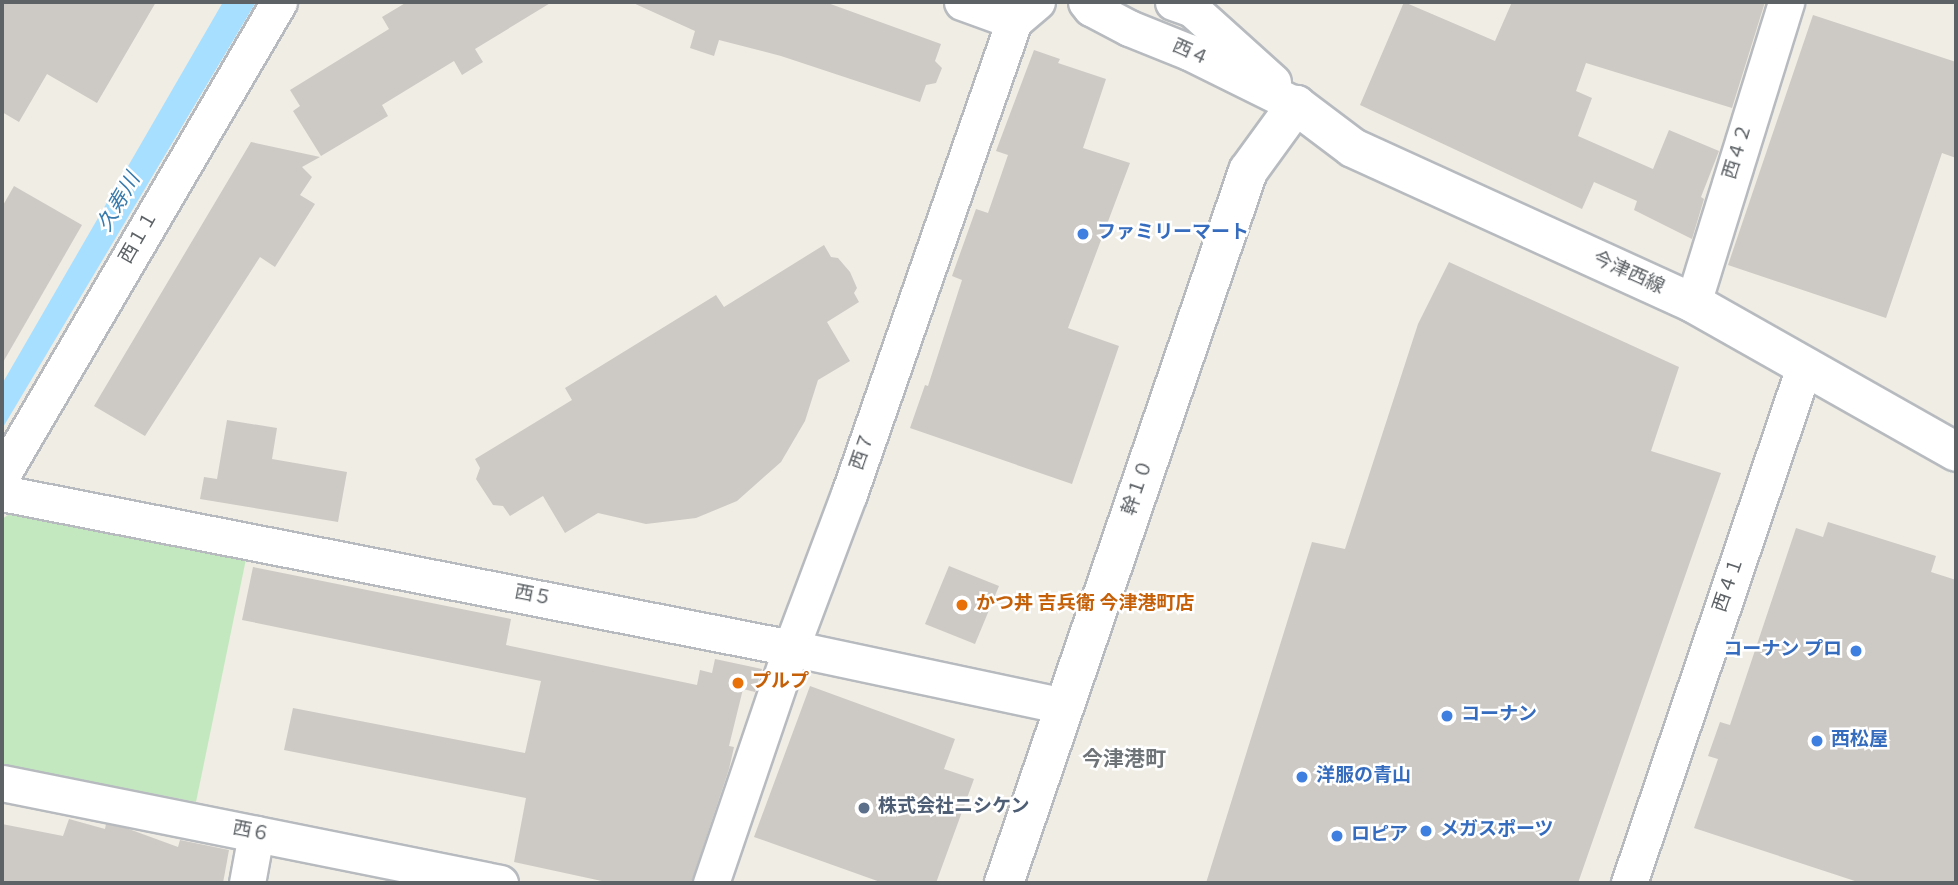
<!DOCTYPE html>
<meta charset="utf-8">
<style>
body{margin:0}
#map{position:relative;width:1958px;height:885px;overflow:hidden;background:#f0ede5;font-family:Overpass,"Noto Sans JP",sans-serif}
div>[style]{position:absolute}
[style*='--x']{left:calc(var(--x)*1px);top:calc(var(--y)*1px);width:calc(var(--w)*1px);rotate:calc(var(--a)*1deg)}
.green>*{inset:0;background:#c3e8c0}
.water>*{inset:0;background:#a6dfff}
.building>*{inset:0;background:#cdc9c4}
.roads{filter:drop-shadow(2px 0 #b7bbbf) drop-shadow(-2px 0 #b7bbbf) drop-shadow(0 2px #b7bbbf) drop-shadow(0 -2px #b7bbbf)}
.minor>*{height:35px;margin:-17.5px;padding:0 17.5px;transform-origin:17.5px;border-radius:17.5px;background:#fff}
.tertiary>*{height:38px;margin:-19px;padding:0 19px;transform-origin:19px;border-radius:19px;background:#fff}
.dots>*{width:19px;height:19px;translate:-50% -50%;box-sizing:border-box;border:4px solid #fff;border-radius:50%}
span{translate:-50% -50%;white-space:nowrap;text-align:center;line-height:1.15;-webkit-text-stroke:5px #fff;paint-order:stroke}
.street-label{font-size:19px;color:#5d6266}
.shop-label{font-size:19px;color:#366cbe;font-weight:700}
.left{translate:0 -50%;text-align:left}
.right{translate:-100% -50%;text-align:right}
.food-label{font-size:19px;color:#c56008;font-weight:700}
.service-label{font-size:19px;color:#4e5e75;font-weight:700}
.water-label{font-size:21px;color:#3a7bad;font-style:italic}
.neighbourhood-label{font-size:21px;color:#6e7478;font-weight:700}
.frame{position:absolute;inset:0;border:4px solid #5d6266;pointer-events:none}
</style>
<div id="map">
<div class="green">
<div style="clip-path:polygon(11px 513px,246px 559px,196px 802px,2px 764px,2px 519px)"></div>
</div>
<div class="water">
<div style="clip-path:polygon(223px 2px,256px 2px,2px 429px,2px 384px)"></div>
</div>
<div class="building">
<div style="clip-path:polygon(2px 2px,156px 2px,97px 103px,47px 74px,19px 122px,2px 112px)"></div>
<div style="clip-path:polygon(407px 2px,552px 2px,475px 49px,483px 62px,462px 75px,454px 61px,382px 105px,388px 116px,321px 156px,293px 111px,300px 106px,290px 90px,389px 29px,382px 17px)"></div>
<div style="clip-path:polygon(631px 2px,825px 2px,941px 44px,935px 61px,942px 68px,936px 83px,926px 85px,920px 102px,781px 56px,719px 40px,714px 56px,690px 48px,695px 31px)"></div>
<div style="clip-path:polygon(1404px 2px,1495px 41px,1512px 2px,1765px 2px,1732px 108px,1586px 63px,1576px 91px,1592px 98px,1578px 136px,1653px 169px,1669px 130px,1719px 151px,1701px 197px,1704px 199px,1692px 239px,1634px 210px,1637px 201px,1594px 182px,1582px 209px,1360px 105px)"></div>
<div style="clip-path:polygon(1813px 15px,1956px 62px,1956px 158px,1942px 153px,1886px 318px,1728px 265px)"></div>
<div style="clip-path:polygon(1034px 50px,1060px 59px,1058px 63px,1106px 79px,1083px 148px,1130px 163px,1068px 328px,1119px 346px,1072px 484px,910px 428px,925px 385px,928px 386px,962px 280px,952px 276px,976px 209px,988px 213px,1008px 155px,996px 151px)"></div>
<div style="clip-path:polygon(251px 142px,320px 157px,302px 167px,312px 177px,300px 195px,315px 204px,275px 267px,260px 257px,145px 436px,94px 406px)"></div>
<div style="clip-path:polygon(14px 186px,82px 225px,2px 364px,2px 207px)"></div>
<div style="clip-path:polygon(824px 245px,831px 257px,838px 258px,850px 272px,857px 288px,854px 293px,859px 302px,827px 322px,850px 361px,818px 380px,805px 421px,781px 462px,737px 501px,696px 518px,646px 524px,598px 513px,565px 533px,543px 496px,510px 516px,503px 506px,493px 505px,476px 479px,480px 468px,475px 459px,572px 400px,565px 388px,716px 295px,724px 307px)"></div>
<div style="clip-path:polygon(1449px 262px,1679px 367px,1651px 451px,1721px 473px,1578px 883px,1206px 883px,1312px 542px,1345px 549px,1418px 324px)"></div>
<div style="clip-path:polygon(227px 420px,277px 428px,272px 459px,347px 472px,338px 522px,200px 499px,204px 477px,217px 479px)"></div>
<div style="clip-path:polygon(1828px 522px,1936px 556px,1931px 572px,1956px 580px,1956px 883px,1861px 883px,1694px 828px,1718px 759px,1708px 756px,1720px 722px,1730px 725px,1796px 528px,1823px 537px)"></div>
<div style="clip-path:polygon(949px 566px,999px 586px,975px 644px,925px 624px)"></div>
<div style="clip-path:polygon(253px 567px,511px 619px,506px 645px,697px 685px,700px 670px,712px 673px,715px 659px,762px 669px,755px 692px,743px 689px,729px 746px,734px 747px,729px 769px,691px 883px,611px 883px,514px 862px,526px 798px,284px 750px,293px 708px,525px 753px,541px 681px,242px 620px)"></div>
<div style="clip-path:polygon(810px 686px,955px 739px,944px 769px,974px 779px,936px 883px,883px 883px,754px 837px)"></div>
<div style="clip-path:polygon(69px 819px,105px 829px,106px 824px,126px 828px,178px 847px,180px 840px,229px 850px,223px 883px,2px 883px,2px 824px,63px 836px)"></div>
</div>
<div class="roads">
<div class="minor">
<div style="--x:962;--y:2;--w:55;--a:20.1"></div>
<div style="--x:1014;--y:21;--w:30;--a:-40"></div>
<div style="--x:1086;--y:2;--w:8;--a:50"></div>
<div style="--x:1091;--y:8;--w:43;--a:27.8"></div>
<div style="--x:1129;--y:28;--w:65;--a:21.8"></div>
<div style="--x:1189;--y:52;--w:119;--a:26.4"></div>
<div style="--x:1173;--y:2;--w:20;--a:20"></div>
<div style="--x:1192;--y:9;--w:109;--a:42"></div>
<div style="--x:1693;--y:303;--w:315;--a:-72.8"></div>
<div style="--x:2;--y:475;--w:548;--a:-59.65"></div>
<div style="--x:2;--y:493;--w:804;--a:11.11"></div>
<div style="--x:791;--y:648;--w:278;--a:12"></div>
<div style="--x:2;--y:783;--w:508;--a:11.35"></div>
<div style="--x:247;--y:883;--w:50;--a:-79.6"></div>
<div style="--x:711;--y:883;--w:248;--a:-71.2"></div>
<div style="--x:791;--y:648;--w:165;--a:-69.4"></div>
<div style="--x:849;--y:494;--w:501;--a:-70.77"></div>
<div style="--x:1629;--y:883;--w:545;--a:-71.27"></div>
</div>
<div class="tertiary">
<div style="--x:1004;--y:883;--w:753;--a:-71.08"></div>
<div style="--x:1248;--y:171;--w:82;--a:-54"></div>
<div style="--x:1296;--y:105;--w:71;--a:37"></div>
<div style="--x:1353;--y:148;--w:374;--a:24.5"></div>
<div style="--x:1693;--y:303;--w:302;--a:29.5"></div>
</div>
</div>
<div class="dots">
<div style="left:1083px;top:234px;background:#3f7fe0"></div>
<div style="left:962px;top:605px;background:#e8710a"></div>
<div style="left:1856px;top:651px;background:#3f7fe0"></div>
<div style="left:738px;top:683px;background:#e8710a"></div>
<div style="left:1447px;top:716px;background:#3f7fe0"></div>
<div style="left:1817px;top:741px;background:#3f7fe0"></div>
<div style="left:1302px;top:777px;background:#3f7fe0"></div>
<div style="left:864px;top:808px;background:#5c6f8a"></div>
<div style="left:1426px;top:831px;background:#3f7fe0"></div>
<div style="left:1337px;top:836px;background:#3f7fe0"></div>
</div>
<div class="street-label">
<span style="left:1190px;top:54px;rotate:24deg">西４</span>
<span style="left:1739px;top:152px;rotate:-73deg">西４２</span>
<span style="left:140px;top:238px;rotate:-60deg">西１１</span>
<span style="left:1628px;top:274px;rotate:24deg">今津西線</span>
<span style="left:864px;top:452px;rotate:-71deg">西７</span>
<span style="left:1139px;top:488px;rotate:-71deg">幹１０</span>
<span style="left:1730px;top:585px;rotate:-71deg">西４１</span>
<span style="left:533px;top:597px;rotate:11deg">西５</span>
<span style="left:251px;top:833px;rotate:11deg">西６</span>
</div>
<div class="shop-label">
<span class="left" style="left:1097px;top:234px">ファミリーマート</span>
<span class="right" style="left:1842px;top:651px">コーナン プロ</span>
<span class="left" style="left:1461px;top:716px">コーナン</span>
<span class="left" style="left:1831px;top:741px">西松屋</span>
<span class="left" style="left:1316px;top:777px">洋服の青山</span>
<span class="left" style="left:1440px;top:831px">メガスポーツ</span>
<span class="left" style="left:1351px;top:836px">ロピア</span>
</div>
<div class="food-label">
<span class="left" style="left:976px;top:605px">かつ丼 吉兵衛 今津港町店</span>
<span class="left" style="left:752px;top:683px">プルプ</span>
</div>
<div class="service-label">
<span class="left" style="left:878px;top:808px">株式会社ニシケン</span>
</div>
<div class="water-label">
<span style="left:120px;top:203px;rotate:-60deg">久寿川</span>
</div>
<div class="neighbourhood-label">
<span style="left:1124px;top:761px">今津港町</span>
</div>
<div class="frame"></div>
</div>
